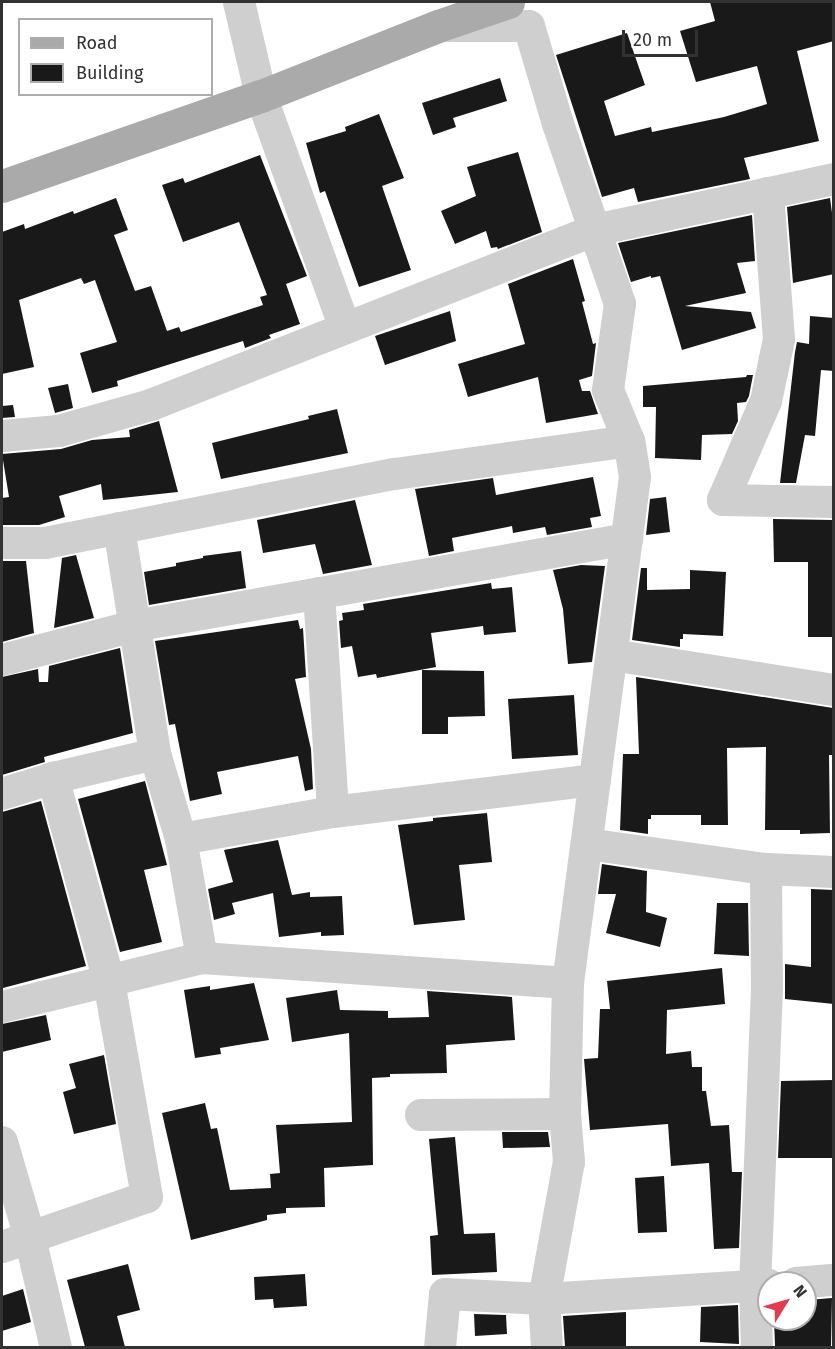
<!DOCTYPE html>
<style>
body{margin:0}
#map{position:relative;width:835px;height:1349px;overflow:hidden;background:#fff;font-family:"Fira Sans",sans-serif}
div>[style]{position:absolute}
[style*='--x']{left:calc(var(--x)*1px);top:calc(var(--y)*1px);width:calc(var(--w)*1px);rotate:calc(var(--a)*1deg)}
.building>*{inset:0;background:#191919}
.minor>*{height:32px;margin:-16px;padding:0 16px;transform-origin:16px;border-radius:16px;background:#cfcfcf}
.major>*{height:33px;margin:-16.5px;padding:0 16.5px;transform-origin:16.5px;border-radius:16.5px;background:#aaa}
span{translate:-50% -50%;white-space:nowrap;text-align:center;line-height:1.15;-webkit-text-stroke:6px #fff;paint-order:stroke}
.frame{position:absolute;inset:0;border:3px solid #323232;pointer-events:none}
.legend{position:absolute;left:18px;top:18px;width:195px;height:78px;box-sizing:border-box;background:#fff;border:2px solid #adadad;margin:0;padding:8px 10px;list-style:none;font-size:18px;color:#323232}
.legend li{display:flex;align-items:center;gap:12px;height:30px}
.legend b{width:30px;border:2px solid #adadad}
.north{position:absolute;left:757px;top:1271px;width:60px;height:60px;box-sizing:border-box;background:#fff;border:2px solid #adadad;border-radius:50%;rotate:53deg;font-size:16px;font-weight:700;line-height:24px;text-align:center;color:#323232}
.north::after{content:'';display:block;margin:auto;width:21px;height:27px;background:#e13b4f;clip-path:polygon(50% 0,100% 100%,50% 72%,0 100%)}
.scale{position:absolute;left:622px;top:30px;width:76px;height:27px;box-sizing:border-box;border:3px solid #323232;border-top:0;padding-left:8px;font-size:18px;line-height:21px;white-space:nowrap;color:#323232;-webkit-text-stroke:4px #fff;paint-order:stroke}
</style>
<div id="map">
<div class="building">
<div style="clip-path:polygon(710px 2px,834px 2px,834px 41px,797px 51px,819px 141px,744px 158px,750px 179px,638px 202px,634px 188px,602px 197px,556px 55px,627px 33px,645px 85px,604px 101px,615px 136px,651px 127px,652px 132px,724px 117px,767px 104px,757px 66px,696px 82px,680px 31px,715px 21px)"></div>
<div style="clip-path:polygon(500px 78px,507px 101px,453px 118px,456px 127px,433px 135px,422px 103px)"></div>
<div style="clip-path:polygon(379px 114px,404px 178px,382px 186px,411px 270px,359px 287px,325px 191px,320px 193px,306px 143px,346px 131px,345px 127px)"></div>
<div style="clip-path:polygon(518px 152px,542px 232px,498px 249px,497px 247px,491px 248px,486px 231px,455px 244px,441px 211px,476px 196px,467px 167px)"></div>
<div style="clip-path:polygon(260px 155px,307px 276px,286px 284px,300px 324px,269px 335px,271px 338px,245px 348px,243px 341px,117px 381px,118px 386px,92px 393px,80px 353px,117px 342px,95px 280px,84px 284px,81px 278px,19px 300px,34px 367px,2px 374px,2px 232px,24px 224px,25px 229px,73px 211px,74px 214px,116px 198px,128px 230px,114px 235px,135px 291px,151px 286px,167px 331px,179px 327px,181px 332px,263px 305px,260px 297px,267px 295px,239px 222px,183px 242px,162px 185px,183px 178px,185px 183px)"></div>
<div style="clip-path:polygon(830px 198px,834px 228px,834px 274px,793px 283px,787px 207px)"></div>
<div style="clip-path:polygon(752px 215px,755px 261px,737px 263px,746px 293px,685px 306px,751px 312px,756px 328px,682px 350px,660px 276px,651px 278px,651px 276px,631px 282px,618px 243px)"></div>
<div style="clip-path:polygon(573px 259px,585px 301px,582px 302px,593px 344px,596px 343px,592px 376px,579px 380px,582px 391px,590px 391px,598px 414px,546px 423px,538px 377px,468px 397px,458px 364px,525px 344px,508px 284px)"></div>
<div style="clip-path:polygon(450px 311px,456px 341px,385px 365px,375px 336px)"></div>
<div style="clip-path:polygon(810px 316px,834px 318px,834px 371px,821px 370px,815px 436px,805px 435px,796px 483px,780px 483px,795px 352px,797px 342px,809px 344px)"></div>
<div style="clip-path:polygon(747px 375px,753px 375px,749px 396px,746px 402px,737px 403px,738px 421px,732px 434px,702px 435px,701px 460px,655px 458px,656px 407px,643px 407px,643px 386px,746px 377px)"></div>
<div style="clip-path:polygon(68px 384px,73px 408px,55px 413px,48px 388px)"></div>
<div style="clip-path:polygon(13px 405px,15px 417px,2px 418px,2px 406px)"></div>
<div style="clip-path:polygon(337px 409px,348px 453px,221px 479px,212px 443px,309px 419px,308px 416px)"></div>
<div style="clip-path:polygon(159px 421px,178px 492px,103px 500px,101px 484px,59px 496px,65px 517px,39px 525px,2px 525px,2px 498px,9px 497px,2px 454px,61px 449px,92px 440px,130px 437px,129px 430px)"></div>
<div style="clip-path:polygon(593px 477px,601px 516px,590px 518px,592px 527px,547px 535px,545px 527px,513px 533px,512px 526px,452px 538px,454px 551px,429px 556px,415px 489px,493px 478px,496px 495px)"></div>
<div style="clip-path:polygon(666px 497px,670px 532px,646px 535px,650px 499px)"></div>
<div style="clip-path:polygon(355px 500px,372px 565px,323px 574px,315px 544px,263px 553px,257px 520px)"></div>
<div style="clip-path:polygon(773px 519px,834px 520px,834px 637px,808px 637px,808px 562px,774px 562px)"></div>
<div style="clip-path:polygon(241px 551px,246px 588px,149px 605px,144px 572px,176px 566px,176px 563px,203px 558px,203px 556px)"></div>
<div style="clip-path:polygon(76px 555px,94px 618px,54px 628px,62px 558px)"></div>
<div style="clip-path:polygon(2px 561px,26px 561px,34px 633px,2px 642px)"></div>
<div style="clip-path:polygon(581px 565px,605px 566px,592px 662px,568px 664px,563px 609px,553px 570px)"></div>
<div style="clip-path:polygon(641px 568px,647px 568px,647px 590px,690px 589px,690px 570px,726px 572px,723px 636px,683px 634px,683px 639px,680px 639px,680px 647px,632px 640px)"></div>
<div style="clip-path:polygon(491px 583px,492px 589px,512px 587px,516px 632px,484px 635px,483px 626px,431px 633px,436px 667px,377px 678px,376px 674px,358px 677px,352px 646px,341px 648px,339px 621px,343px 620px,342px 613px,364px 610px,363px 604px)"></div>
<div style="clip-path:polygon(298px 620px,300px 629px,303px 628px,306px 677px,295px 679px,311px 749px,313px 789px,305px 791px,298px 756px,217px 772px,222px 794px,190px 801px,175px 724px,169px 725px,155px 641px)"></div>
<div style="clip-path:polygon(120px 648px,133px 733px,44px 757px,45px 762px,2px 775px,2px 677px,38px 669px,39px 682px,48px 682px,49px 666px)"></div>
<div style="clip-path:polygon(422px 670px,484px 671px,485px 716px,448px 717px,448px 734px,422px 734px)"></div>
<div style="clip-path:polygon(636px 677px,833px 708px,834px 755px,829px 755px,830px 833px,800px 834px,800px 830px,765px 830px,766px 747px,727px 748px,728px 825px,701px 825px,701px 815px,651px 815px,651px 819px,648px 819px,648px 834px,620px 830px,623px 754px,639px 754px)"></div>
<div style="clip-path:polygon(574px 695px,578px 755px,512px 759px,508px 699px)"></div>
<div style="clip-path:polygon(145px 781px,167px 865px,144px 870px,162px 942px,120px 952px,78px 799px)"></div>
<div style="clip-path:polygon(41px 801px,86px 966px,3px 988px,2px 812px)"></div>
<div style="clip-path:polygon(487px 813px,492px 862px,459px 865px,465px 920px,414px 925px,398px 825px,433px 821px,433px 818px)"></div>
<div style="clip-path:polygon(278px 840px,292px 895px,310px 892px,310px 897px,342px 896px,344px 935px,321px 936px,321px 932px,279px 937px,273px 893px,232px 903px,235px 914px,214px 920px,208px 889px,233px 882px,224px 850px)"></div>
<div style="clip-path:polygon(602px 864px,647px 871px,646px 912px,667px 918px,660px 947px,606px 933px,616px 894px,598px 894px)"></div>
<div style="clip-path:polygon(811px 889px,834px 890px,834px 1004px,785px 999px,785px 964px,811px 967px)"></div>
<div style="clip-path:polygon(717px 903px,748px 903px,749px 956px,714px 954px)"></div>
<div style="clip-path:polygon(722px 968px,725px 1004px,667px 1010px,666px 1054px,691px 1051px,692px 1067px,702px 1067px,702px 1091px,706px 1091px,711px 1126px,729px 1125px,732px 1172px,742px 1172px,739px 1248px,714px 1249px,709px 1163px,671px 1166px,668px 1124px,590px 1130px,584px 1059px,598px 1058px,600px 1009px,610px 1009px,607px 981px)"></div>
<div style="clip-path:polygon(254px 983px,269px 1040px,220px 1048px,221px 1054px,195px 1058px,184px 990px,210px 986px,210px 990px)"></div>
<div style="clip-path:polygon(337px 990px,340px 1010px,388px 1011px,388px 1018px,429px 1017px,427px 991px,512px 997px,515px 1040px,446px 1045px,447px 1073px,390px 1074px,390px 1077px,372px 1078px,373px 1165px,324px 1168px,325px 1207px,286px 1208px,286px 1213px,267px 1215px,267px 1220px,191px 1240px,162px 1113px,205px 1103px,211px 1129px,217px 1128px,230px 1190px,271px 1188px,270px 1174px,280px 1173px,276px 1125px,352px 1122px,349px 1033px,292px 1042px,286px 998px)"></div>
<div style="clip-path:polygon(46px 1015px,51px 1040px,2px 1052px,2px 1024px)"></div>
<div style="clip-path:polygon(104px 1055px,116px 1124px,74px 1134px,63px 1092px,76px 1088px,69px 1064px)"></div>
<div style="clip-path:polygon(834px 1080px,834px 1158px,778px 1158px,781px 1081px)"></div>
<div style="clip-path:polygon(502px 1132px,548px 1132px,550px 1147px,503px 1148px)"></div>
<div style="clip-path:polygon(455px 1137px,464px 1234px,495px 1233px,497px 1272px,432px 1275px,430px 1236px,438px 1235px,429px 1139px)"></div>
<div style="clip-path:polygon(664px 1176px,667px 1232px,638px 1233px,635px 1178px)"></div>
<div style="clip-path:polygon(128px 1264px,140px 1310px,117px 1316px,125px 1347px,85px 1347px,67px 1280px)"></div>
<div style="clip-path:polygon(305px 1274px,307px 1306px,274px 1308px,273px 1299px,255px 1300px,254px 1277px)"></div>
<div style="clip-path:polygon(23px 1289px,31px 1322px,2px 1331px,2px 1296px)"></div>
<div style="clip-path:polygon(832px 1298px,831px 1347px,775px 1346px,774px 1319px,808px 1319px,808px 1300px)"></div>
<div style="clip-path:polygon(738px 1305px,739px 1344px,700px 1342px,701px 1307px)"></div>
<div style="clip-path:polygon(626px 1312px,626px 1347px,565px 1347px,563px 1316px)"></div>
<div style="clip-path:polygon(474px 1314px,506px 1315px,507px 1334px,475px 1336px)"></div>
</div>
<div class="minor">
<div style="--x:239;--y:2;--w:97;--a:76.8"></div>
<div style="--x:261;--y:96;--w:247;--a:70.1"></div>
<div style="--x:768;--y:193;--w:146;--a:85.7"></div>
<div style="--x:779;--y:339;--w:63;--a:101.8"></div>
<div style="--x:766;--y:401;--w:108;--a:113.5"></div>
<div style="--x:723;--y:500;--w:111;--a:1"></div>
<div style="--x:2;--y:436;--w:57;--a:-5"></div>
<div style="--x:59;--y:431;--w:96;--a:-15.8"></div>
<div style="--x:151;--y:405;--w:477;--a:-21.5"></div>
<div style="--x:595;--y:230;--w:244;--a:-12"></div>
<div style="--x:119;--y:528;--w:229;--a:80.9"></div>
<div style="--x:155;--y:754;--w:89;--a:73"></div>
<div style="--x:181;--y:839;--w:121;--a:80"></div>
<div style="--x:2;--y:543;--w:43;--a:0"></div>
<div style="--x:45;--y:543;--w:357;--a:-11.2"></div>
<div style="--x:395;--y:474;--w:236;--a:-8"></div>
<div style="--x:319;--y:593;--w:219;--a:86.3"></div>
<div style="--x:612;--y:655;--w:225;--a:9"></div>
<div style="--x:2;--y:660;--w:136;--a:-14.4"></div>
<div style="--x:134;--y:626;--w:501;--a:-10.01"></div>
<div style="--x:2;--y:794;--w:53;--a:-17.4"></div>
<div style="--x:53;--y:778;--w:105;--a:-13.2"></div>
<div style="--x:181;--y:839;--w:154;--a:-10.1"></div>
<div style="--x:333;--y:812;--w:264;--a:-7"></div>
<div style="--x:587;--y:844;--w:181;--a:8"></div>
<div style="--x:766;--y:869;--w:68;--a:2.5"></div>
<div style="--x:2;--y:1007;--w:206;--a:-13.8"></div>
<div style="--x:202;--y:958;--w:367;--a:3.9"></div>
<div style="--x:421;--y:1115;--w:144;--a:-0.4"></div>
<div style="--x:2;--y:1142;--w:100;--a:73.7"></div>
<div style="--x:30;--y:1238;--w:113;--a:76.7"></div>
<div style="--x:2;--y:1247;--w:153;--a:-19"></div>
<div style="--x:147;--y:1197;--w:219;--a:-100"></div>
<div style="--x:109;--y:981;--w:211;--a:-105.4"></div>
<div style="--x:796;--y:1283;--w:38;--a:-5"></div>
<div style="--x:440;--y:1348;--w:54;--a:-84.7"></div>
<div style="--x:445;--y:1294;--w:99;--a:2.9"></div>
<div style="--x:544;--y:1299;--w:139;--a:-79.7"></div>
<div style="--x:569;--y:1162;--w:48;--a:-94.8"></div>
<div style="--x:565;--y:1114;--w:131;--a:-88.7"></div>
<div style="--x:568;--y:983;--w:510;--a:-82.46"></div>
<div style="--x:635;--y:477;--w:36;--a:-99"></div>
<div style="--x:629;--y:441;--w:55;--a:-112.4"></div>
<div style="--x:608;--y:390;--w:87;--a:-82.1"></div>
<div style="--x:620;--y:304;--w:190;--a:-109"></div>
<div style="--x:558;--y:124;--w:102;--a:-106.5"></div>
<div style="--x:529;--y:26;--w:82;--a:180"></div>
<div style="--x:547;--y:1348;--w:49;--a:-93.5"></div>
<div style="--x:544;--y:1299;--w:225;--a:-3.6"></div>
<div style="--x:757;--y:1348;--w:61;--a:-91.9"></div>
<div style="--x:755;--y:1287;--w:296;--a:-87.7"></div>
<div style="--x:767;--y:991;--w:122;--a:-90.5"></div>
</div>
<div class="major">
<div style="--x:2;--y:186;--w:274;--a:-19.2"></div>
<div style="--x:261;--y:96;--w:190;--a:-21.6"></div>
<div style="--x:438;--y:26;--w:74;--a:-18.9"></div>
</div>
<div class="frame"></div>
<ul class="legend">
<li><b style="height:8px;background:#aaa"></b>Road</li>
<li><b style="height:16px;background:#191919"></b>Building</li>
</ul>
<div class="north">N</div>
<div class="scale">20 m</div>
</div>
